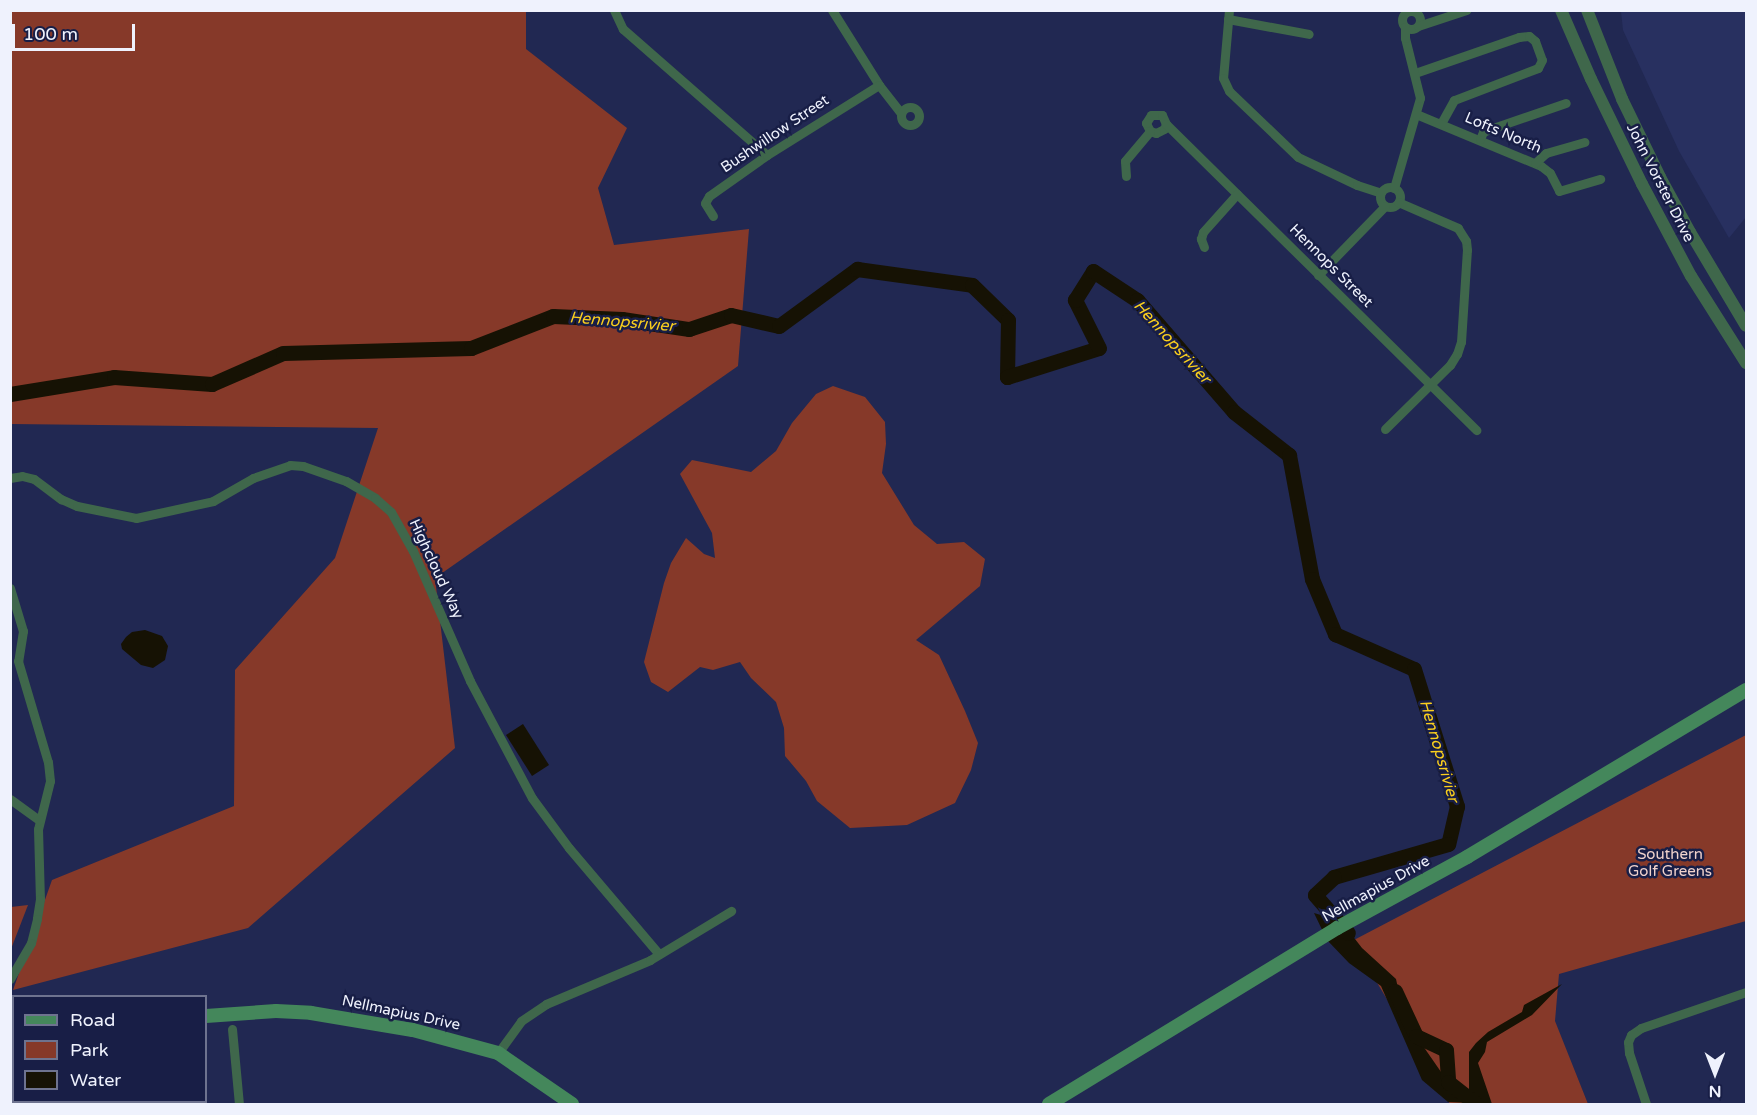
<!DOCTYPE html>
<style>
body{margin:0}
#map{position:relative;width:1757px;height:1115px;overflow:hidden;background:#212852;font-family:"Varela Round",sans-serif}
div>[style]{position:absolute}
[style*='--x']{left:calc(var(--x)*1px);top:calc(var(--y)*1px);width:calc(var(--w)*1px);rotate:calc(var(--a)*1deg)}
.built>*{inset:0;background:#283060}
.green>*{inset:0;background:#863929}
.water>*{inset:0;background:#161204}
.river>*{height:15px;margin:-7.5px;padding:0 7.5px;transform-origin:7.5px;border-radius:7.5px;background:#161204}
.minor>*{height:9px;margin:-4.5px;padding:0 4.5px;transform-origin:4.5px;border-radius:4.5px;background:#3f674b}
.minor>.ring{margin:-4.5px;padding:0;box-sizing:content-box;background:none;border:9px solid #3f674b;border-radius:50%}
.tertiary>*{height:12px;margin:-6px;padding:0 6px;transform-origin:6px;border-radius:6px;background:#3f674b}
.secondary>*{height:14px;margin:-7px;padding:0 7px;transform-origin:7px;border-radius:7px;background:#44875b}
span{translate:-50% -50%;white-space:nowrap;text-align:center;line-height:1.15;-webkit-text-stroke:5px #181e46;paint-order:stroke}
.street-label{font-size:15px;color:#eff2fd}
.park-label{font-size:15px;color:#f0d2cc}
.water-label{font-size:16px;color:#facf1e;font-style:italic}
.frame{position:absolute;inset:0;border:12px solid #eff2fd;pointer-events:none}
.legend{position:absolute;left:12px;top:995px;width:195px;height:108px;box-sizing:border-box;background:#181e46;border:2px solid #6e738f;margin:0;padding:8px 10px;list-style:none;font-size:18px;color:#eff2fd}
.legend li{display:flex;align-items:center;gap:12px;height:30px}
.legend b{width:30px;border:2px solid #6e738f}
.north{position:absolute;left:1685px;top:1043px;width:60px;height:60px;-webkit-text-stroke:4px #181e46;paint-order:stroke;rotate:180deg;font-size:16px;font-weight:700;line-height:24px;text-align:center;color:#eff2fd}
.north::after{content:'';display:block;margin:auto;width:21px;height:27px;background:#eff2fd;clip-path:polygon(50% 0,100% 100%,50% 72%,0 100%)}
.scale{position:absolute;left:12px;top:24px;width:123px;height:27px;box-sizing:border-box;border:3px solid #eff2fd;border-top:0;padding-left:8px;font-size:18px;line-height:21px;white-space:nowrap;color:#eff2fd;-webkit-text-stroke:4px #181e46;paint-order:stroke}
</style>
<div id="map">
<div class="built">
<div style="clip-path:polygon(1621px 11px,1746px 11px,1746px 217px,1729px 238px,1679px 151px,1623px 30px)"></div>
</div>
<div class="green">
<div style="clip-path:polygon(11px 11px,526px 11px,526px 49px,627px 128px,598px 188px,614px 245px,749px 229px,738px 366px,435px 578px,455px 748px,248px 928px,13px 990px,52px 880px,234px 806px,235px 670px,335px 558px,378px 428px,11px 424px)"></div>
<div style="clip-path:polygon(833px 386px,865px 397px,885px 422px,886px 444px,882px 473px,914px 525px,937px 544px,964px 542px,985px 559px,980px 586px,916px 640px,939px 655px,965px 711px,978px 743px,971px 770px,955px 803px,907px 825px,850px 828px,817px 801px,806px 781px,785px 756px,784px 728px,776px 702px,751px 678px,740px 662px,713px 670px,700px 667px,668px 692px,651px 682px,644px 662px,664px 583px,671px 563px,686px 538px,704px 554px,715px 558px,712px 533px,680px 474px,692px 460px,751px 472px,776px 451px,792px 423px,816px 394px)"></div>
<div style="clip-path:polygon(1746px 735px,1746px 921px,1559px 974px,1555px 1021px,1588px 1104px,1450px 1104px,1352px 941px)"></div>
<div style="clip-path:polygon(28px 905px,11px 949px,11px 907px)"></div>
</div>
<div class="water">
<div style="clip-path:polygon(145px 630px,162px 636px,168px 646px,165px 660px,153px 668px,141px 665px,122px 649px,121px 644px,126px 637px,132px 632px)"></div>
<div style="clip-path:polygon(523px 724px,549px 765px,532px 776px,506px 735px)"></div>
<div style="clip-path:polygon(1314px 913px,1341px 921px,1362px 948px,1396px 979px,1402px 1007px,1414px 1033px,1448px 1082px,1469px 1091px,1469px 1052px,1476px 1043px,1488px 1032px,1522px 1012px,1524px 1005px,1562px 984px,1532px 1015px,1487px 1042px,1485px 1052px,1478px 1063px,1492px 1104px,1448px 1102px,1422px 1080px,1381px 986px,1349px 963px,1327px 940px)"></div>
</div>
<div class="river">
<div style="--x:10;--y:394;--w:105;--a:-9.3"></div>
<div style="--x:114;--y:377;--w:98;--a:4.1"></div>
<div style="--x:212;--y:384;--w:77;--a:-23.6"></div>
<div style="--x:283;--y:353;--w:188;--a:-1.5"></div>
<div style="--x:471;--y:348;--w:88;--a:-21.3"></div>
<div style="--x:553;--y:316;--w:69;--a:2.5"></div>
<div style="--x:622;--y:319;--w:68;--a:8.5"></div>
<div style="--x:689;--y:329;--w:44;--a:-18.4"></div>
<div style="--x:731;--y:315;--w:49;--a:12.9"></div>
<div style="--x:779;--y:326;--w:97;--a:-36.2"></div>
<div style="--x:857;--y:269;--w:116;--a:7.9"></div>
<div style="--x:972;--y:285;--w:50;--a:44.2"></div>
<div style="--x:1008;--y:320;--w:57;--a:91"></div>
<div style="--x:1007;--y:377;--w:96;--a:-17.5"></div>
<div style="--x:1099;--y:348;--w:54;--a:-116.6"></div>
<div style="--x:1075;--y:300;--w:34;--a:-58"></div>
<div style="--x:1093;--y:271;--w:53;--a:33.4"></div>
<div style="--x:1137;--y:300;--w:148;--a:49.1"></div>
<div style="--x:1234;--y:412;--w:70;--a:38"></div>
<div style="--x:1289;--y:455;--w:126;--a:79.5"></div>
<div style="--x:1312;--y:579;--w:60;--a:67.3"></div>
<div style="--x:1335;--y:634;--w:86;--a:23.9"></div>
<div style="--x:1414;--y:669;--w:144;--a:72.6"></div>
<div style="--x:1457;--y:806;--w:39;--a:103"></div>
<div style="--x:1448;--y:844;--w:119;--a:163.9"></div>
<div style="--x:1334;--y:877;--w:26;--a:137"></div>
<div style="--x:1315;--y:895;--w:50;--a:49"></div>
<div style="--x:1395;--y:991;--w:50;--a:65"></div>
<div style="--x:1416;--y:1036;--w:33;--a:25"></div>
<div style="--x:1446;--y:1050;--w:32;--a:86"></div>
<div style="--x:1448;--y:1082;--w:36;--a:38"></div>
</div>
<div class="minor">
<div style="--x:614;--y:10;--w:21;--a:65"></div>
<div style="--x:623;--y:29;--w:191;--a:41.2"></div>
<div style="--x:832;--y:10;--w:89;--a:57.9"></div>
<div style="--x:879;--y:85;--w:36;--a:52"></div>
<div style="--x:1229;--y:10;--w:68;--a:95"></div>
<div style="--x:1223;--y:78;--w:14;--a:65"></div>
<div style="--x:1229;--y:91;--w:95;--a:43.7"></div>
<div style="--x:1298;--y:157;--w:65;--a:25.4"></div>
<div style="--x:1357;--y:185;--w:25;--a:18"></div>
<div class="ring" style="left:1402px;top:11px;width:9px;height:9px"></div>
<div style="--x:1228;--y:19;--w:82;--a:10.5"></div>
<div style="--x:1418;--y:26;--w:51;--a:-18.4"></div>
<div style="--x:1415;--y:73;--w:110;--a:-19.1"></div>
<div style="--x:1519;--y:37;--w:10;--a:-6"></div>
<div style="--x:1529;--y:36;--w:8;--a:40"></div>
<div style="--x:1535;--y:41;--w:20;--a:70"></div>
<div style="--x:1542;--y:60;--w:9;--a:117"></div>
<div style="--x:1538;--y:68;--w:90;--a:159.1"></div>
<div style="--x:1454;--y:100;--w:26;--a:119"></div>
<div class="ring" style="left:901px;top:107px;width:9px;height:9px"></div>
<div style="--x:1416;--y:114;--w:135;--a:22.6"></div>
<div style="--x:1541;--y:166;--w:11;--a:38"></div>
<div style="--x:1550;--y:173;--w:20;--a:63"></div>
<div style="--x:1559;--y:191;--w:43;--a:-16.3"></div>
<div style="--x:1166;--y:124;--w:5;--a:112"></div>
<div style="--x:1164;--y:129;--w:9;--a:153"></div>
<div style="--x:1156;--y:133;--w:6;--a:-162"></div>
<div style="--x:1150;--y:131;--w:9;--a:-117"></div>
<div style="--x:1146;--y:123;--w:9;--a:-58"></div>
<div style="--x:1151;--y:115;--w:11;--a:0"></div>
<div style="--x:1162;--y:115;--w:10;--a:66"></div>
<div style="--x:1166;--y:124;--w:436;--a:44.6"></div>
<div style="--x:1480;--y:139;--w:8;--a:-67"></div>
<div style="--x:1483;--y:132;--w:8;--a:-23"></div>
<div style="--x:1490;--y:129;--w:80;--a:-18.9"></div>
<div style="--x:1535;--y:163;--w:15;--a:-42"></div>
<div style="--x:1546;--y:153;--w:40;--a:-16"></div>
<div style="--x:1126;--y:176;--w:15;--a:-94"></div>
<div style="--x:1125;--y:161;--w:39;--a:-50"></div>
<div class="ring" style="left:1380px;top:187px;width:11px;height:11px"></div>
<div style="--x:1394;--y:188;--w:94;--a:-73.9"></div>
<div style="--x:1420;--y:98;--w:62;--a:-104"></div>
<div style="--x:1405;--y:38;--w:11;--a:-90"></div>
<div style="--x:713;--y:216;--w:15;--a:-122"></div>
<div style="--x:705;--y:203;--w:8;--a:-60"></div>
<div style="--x:709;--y:196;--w:71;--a:-35.3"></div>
<div style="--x:767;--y:155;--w:132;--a:-32"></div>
<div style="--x:1204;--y:247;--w:9;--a:-111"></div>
<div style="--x:1201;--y:239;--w:7;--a:-74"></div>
<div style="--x:1203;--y:232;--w:51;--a:-48.2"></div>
<div style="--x:1318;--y:275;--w:96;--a:-45.8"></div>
<div style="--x:1385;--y:429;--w:91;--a:-44.6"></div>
<div style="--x:1450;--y:365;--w:13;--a:-58"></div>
<div style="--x:1457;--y:354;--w:13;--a:-72"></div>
<div style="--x:1461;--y:342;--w:92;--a:-86.3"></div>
<div style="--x:1467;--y:250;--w:9;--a:-96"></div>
<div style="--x:1466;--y:241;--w:15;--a:-122"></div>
<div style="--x:1458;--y:228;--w:65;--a:-156.6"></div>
<div style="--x:10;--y:478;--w:12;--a:-9"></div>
<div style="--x:22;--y:476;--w:12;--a:14"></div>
<div style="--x:34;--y:479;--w:34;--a:37"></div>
<div style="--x:61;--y:499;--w:17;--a:24"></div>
<div style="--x:77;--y:506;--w:60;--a:11.5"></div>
<div style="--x:136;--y:518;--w:79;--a:-12.4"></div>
<div style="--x:213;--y:501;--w:46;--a:-29.9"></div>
<div style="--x:253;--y:478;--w:39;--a:-19"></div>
<div style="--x:290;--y:465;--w:13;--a:4"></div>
<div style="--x:303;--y:466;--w:46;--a:19.2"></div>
<div style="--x:346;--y:481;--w:34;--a:30"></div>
<div style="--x:375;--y:498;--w:21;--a:41"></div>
<div style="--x:391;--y:512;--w:45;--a:60.6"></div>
<div style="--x:413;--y:551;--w:142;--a:66.3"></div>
<div style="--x:470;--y:681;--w:132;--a:62.1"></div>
<div style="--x:532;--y:798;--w:62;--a:53.5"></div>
<div style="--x:569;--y:848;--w:139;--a:49.7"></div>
<div style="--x:10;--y:588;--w:45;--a:73.2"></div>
<div style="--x:23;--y:631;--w:30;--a:99"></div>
<div style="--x:18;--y:661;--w:105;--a:73.5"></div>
<div style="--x:48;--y:762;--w:19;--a:84"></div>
<div style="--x:50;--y:781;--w:49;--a:104"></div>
<div style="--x:38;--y:829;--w:70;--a:88.4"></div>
<div style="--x:40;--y:899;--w:20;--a:99"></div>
<div style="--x:37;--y:919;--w:25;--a:104"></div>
<div style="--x:31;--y:943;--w:42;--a:120.3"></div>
<div style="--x:10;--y:799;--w:36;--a:36"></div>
<div style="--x:232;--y:1029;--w:75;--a:84.7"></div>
<div style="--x:498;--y:1053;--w:39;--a:-54"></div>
<div style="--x:521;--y:1021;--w:30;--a:-34"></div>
<div style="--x:546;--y:1004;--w:113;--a:-22.9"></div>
<div style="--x:650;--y:960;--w:95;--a:-31.2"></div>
<div style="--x:167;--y:1102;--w:2;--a:90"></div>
<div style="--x:1646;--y:1104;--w:54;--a:-108.4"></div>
<div style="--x:1629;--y:1053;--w:11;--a:-95"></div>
<div style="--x:1628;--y:1042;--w:8;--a:-67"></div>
<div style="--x:1631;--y:1035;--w:12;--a:-35"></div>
<div style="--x:1641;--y:1028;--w:111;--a:-18.9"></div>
</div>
<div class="tertiary">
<div style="--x:1561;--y:10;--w:75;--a:66.5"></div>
<div style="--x:1591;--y:79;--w:117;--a:64.1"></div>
<div style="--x:1642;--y:184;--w:104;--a:62"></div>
<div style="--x:1691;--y:276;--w:103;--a:57.7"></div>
<div style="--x:1587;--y:10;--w:96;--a:68.5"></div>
<div style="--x:1622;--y:99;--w:87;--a:64"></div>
<div style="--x:1660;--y:177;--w:63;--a:61.4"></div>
<div style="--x:1690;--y:232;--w:109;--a:59.2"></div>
</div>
<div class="secondary">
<div style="--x:206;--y:1016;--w:70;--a:-4.1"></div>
<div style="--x:276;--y:1011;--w:35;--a:3"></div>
<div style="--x:311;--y:1013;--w:103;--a:9.5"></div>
<div style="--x:413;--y:1030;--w:88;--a:15.1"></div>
<div style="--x:498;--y:1053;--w:90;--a:34.6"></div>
<div style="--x:10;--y:1032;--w:4;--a:27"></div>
<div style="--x:1049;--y:1104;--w:338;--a:-31.4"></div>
<div style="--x:1337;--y:928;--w:148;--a:-28.6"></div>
<div style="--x:1467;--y:857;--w:325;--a:-30.9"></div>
</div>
<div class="street-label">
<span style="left:1503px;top:133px;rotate:23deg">Lofts North</span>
<span style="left:775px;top:134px;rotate:-34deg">Bushwillow Street</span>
<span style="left:1660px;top:183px;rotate:63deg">John Vorster Drive</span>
<span style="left:1331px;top:266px;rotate:45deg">Hennops Street</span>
<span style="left:436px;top:569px;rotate:65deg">Highcloud Way</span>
<span style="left:1376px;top:889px;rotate:-29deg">Nellmapius Drive</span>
<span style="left:401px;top:1013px;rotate:12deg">Nellmapius Drive</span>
</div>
<div class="park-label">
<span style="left:1670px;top:863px">Southern<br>Golf Greens</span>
</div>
<div class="water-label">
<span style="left:622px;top:322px;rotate:5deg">Hennopsrivier</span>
<span style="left:1172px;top:342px;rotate:48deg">Hennopsrivier</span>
<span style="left:1439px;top:751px;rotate:74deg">Hennopsrivier</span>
</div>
<div class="frame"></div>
<ul class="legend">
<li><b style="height:8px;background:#44875b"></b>Road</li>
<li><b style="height:16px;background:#863929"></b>Park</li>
<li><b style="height:16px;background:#161204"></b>Water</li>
</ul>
<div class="north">N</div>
<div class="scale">100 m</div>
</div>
